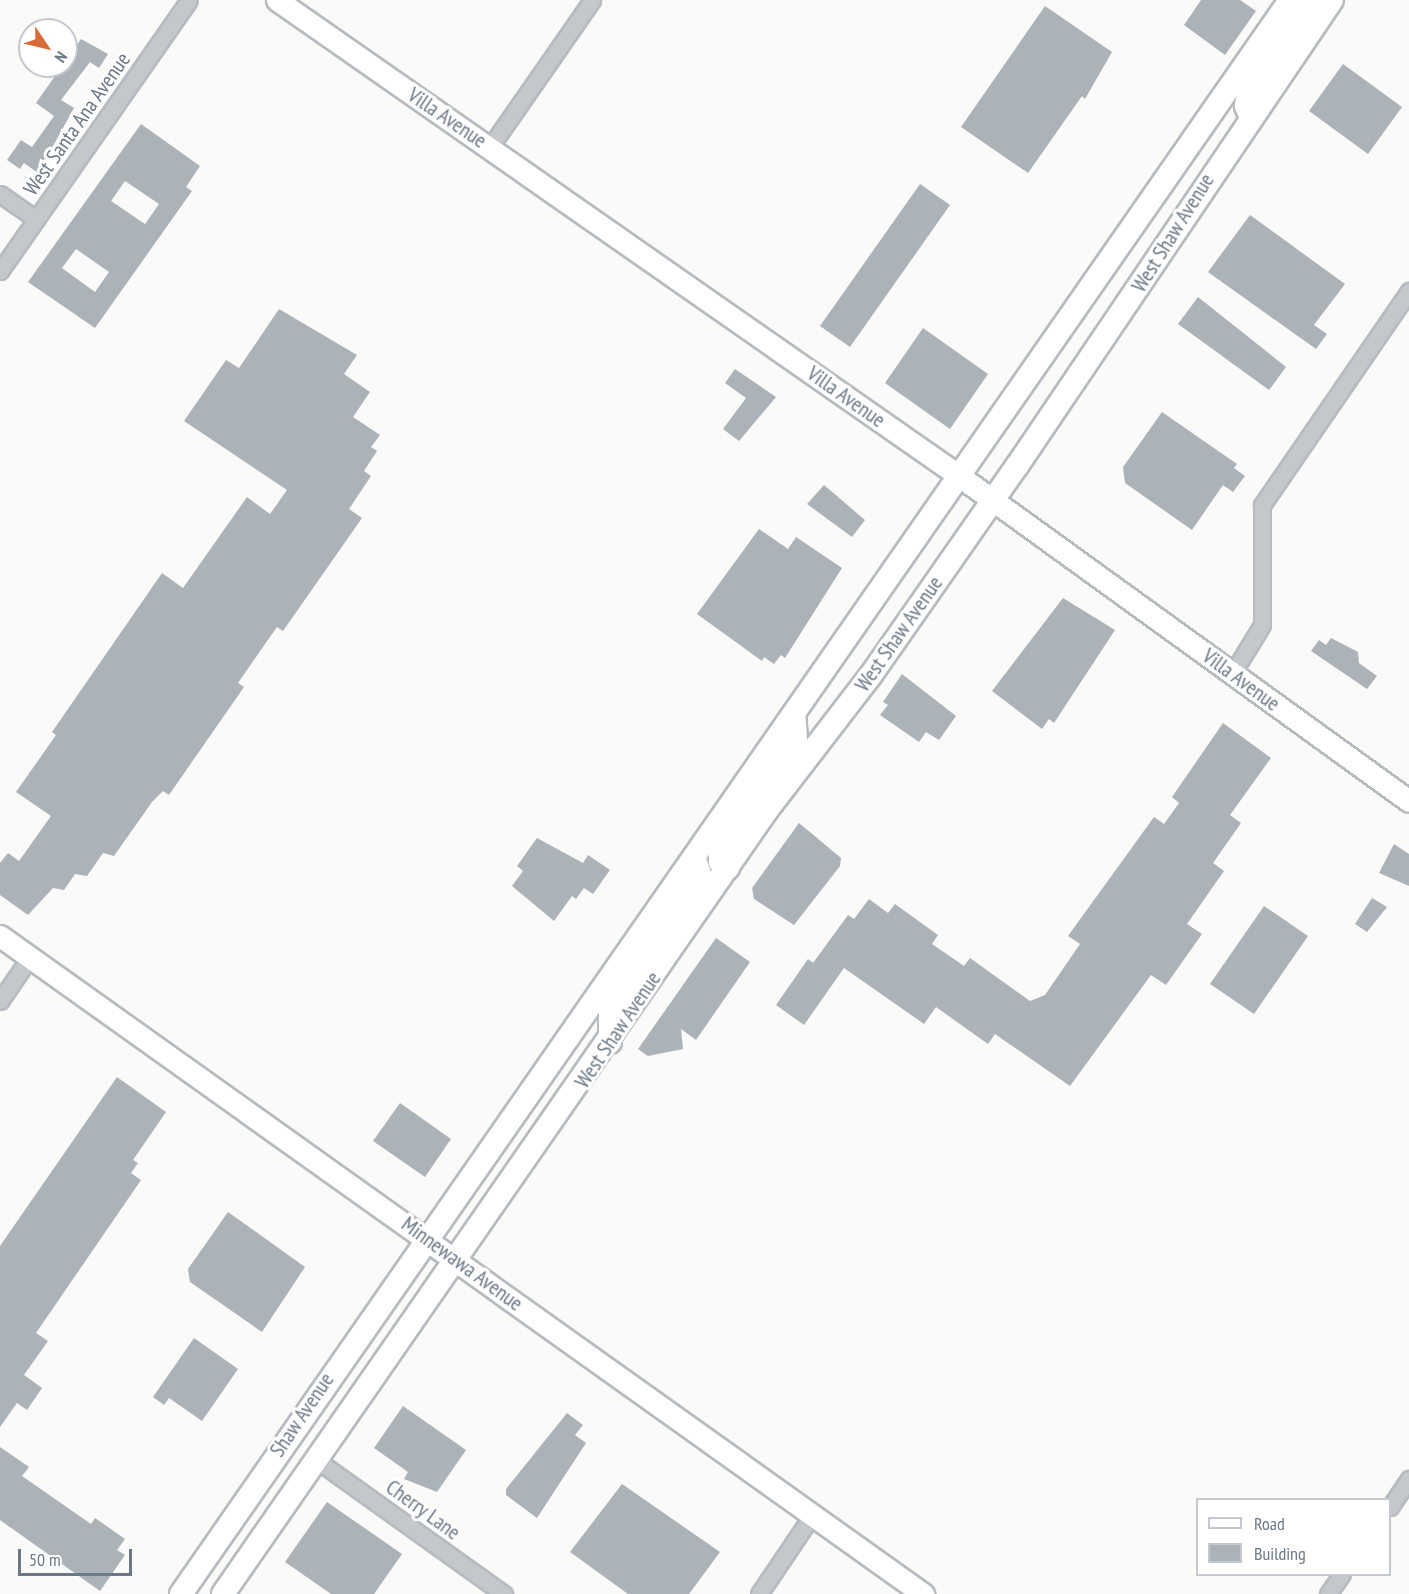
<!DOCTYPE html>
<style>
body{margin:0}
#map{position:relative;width:1409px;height:1594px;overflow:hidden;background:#fafaf8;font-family:"PT Sans Narrow",sans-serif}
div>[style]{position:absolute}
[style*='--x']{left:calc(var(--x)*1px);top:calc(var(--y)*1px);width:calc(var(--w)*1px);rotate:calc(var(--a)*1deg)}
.building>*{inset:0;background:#abb2b8}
.roads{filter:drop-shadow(2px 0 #b6bbc0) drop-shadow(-2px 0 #b6bbc0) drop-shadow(0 2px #b6bbc0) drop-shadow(0 -2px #b6bbc0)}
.street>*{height:15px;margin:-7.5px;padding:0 7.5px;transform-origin:7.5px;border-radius:7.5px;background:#c4c7cb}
.secondary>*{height:21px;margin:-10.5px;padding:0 10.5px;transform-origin:10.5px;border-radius:10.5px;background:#fff}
.primary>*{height:22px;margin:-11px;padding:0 11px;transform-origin:11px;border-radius:11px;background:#fff}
span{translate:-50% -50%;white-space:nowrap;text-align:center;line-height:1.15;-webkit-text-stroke:6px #fff;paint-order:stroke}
.street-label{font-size:21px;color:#6b7887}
.legend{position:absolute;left:1196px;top:1498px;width:195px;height:78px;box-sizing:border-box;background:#fff;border:2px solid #c4c9cf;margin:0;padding:8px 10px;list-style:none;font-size:18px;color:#6b7887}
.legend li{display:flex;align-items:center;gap:12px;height:30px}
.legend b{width:30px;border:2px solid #c4c9cf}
.north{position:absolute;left:18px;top:18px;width:60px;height:60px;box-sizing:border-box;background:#fff;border:2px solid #c4c9cf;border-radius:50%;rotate:125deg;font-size:16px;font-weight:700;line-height:24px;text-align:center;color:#6b7887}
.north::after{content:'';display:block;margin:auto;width:21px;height:27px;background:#d96a39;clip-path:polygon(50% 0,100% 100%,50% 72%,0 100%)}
.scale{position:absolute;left:18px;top:1549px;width:114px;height:27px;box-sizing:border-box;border:3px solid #6b7887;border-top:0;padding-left:8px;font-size:18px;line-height:21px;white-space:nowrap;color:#6b7887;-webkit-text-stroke:4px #fff;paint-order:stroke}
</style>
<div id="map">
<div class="building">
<div style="clip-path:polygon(1201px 0,1240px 0,1256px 11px,1225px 55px,1184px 25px)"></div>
<div style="clip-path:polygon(1045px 6px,1112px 52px,1085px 99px,1082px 96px,1028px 173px,961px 127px)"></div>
<div style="clip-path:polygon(81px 39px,108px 54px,99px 68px,90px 62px,61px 100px,74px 108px,38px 173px,24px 163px,20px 169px,7px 160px,21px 140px,32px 147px,54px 116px,36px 103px)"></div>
<div style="clip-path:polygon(1343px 64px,1402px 107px,1368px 154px,1309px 111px)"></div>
<div style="clip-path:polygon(evenodd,141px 124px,200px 166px,186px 187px,192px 191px,95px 328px,28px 282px,141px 124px,125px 181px,159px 204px,145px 224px,111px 201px,125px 181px,141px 124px,76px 249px,109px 272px,95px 292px,62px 268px,76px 249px)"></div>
<div style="clip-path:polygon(920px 184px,950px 205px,850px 347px,820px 326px)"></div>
<div style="clip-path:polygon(1250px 215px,1345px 284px,1314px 325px,1327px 334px,1316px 349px,1208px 272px)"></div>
<div style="clip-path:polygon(1198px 297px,1286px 367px,1269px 390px,1178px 324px)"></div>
<div style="clip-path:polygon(279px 309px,357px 355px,344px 374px,370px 392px,353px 417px,380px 435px,371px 447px,377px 451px,364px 471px,371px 476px,349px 509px,362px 518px,283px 631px,277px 627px,265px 644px,238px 683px,244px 687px,169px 795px,163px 791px,152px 802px,114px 856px,103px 853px,87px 876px,75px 874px,64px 890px,53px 888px,28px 915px,0 895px,0 863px,8px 853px,19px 861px,51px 816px,16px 792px,56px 735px,52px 732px,162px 573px,183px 588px,247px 497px,270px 514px,287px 490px,184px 421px,226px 360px,239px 368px)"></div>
<div style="clip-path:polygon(923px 328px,988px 374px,950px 429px,885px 383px)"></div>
<div style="clip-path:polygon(735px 369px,776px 397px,739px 441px,723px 429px,746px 398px,725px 383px)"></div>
<div style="clip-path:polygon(1162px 412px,1237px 464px,1234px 468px,1245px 476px,1233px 492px,1223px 485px,1192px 530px,1125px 483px,1123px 467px)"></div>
<div style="clip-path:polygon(824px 485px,865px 520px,852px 537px,807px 504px)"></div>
<div style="clip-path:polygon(759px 529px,788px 549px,796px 537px,842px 568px,785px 658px,781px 655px,774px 664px,764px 657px,762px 661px,697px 614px)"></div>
<div style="clip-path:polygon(1063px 598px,1115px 630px,1054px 723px,1049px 719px,1042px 729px,992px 691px)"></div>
<div style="clip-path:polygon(1331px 638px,1358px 652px,1359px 663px,1377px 676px,1367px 689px,1311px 651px,1319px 640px,1326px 645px)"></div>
<div style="clip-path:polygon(902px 674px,956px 716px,939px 740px,926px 732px,919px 742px,880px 715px,888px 705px,883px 702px)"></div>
<div style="clip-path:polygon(1223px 723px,1271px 758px,1230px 815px,1241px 823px,1213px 863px,1224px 871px,1187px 924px,1202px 934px,1166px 985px,1151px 975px,1070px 1086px,995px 1034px,988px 1044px,936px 1007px,924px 1024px,844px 968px,804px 1025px,776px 1005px,808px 959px,813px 963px,848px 915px,854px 919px,869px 899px,888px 913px,895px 904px,938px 935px,932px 944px,964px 966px,970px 958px,1030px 1001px,1045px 995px,1080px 944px,1068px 936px,1154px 817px,1164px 824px,1179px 803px,1172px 797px)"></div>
<div style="clip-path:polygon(799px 823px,841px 858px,840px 866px,794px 925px,754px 899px,752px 888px)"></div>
<div style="clip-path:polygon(537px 838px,583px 863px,588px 855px,610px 870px,593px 894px,584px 888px,576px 899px,572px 896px,554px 921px,512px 886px,523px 871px,517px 866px)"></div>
<div style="clip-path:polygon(1394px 844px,1409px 854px,1409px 886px,1379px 873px)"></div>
<div style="clip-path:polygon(1372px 898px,1387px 907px,1367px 932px,1355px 924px)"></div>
<div style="clip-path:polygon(1264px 906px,1308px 936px,1254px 1014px,1210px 984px)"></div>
<div style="clip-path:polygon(716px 938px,750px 962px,696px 1040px,681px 1029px,683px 1049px,648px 1056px,638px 1049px)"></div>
<div style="clip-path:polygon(117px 1077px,166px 1112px,133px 1160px,138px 1163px,131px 1173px,141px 1180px,36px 1333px,48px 1341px,24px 1375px,42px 1388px,27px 1410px,17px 1403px,0 1427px,0 1246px)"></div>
<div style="clip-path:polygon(400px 1103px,451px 1139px,425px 1177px,373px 1141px)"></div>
<div style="clip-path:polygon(228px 1212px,305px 1267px,262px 1332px,190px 1282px,188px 1269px)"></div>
<div style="clip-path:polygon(194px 1338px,238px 1369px,202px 1421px,169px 1398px,164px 1405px,153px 1397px)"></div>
<div style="clip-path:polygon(403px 1406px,466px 1450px,437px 1492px,404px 1479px,408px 1472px,374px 1448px)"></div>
<div style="clip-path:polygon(567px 1413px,583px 1425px,575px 1435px,586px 1443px,537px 1518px,506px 1495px,506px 1489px)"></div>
<div style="clip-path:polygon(0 1447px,29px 1467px,22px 1476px,91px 1524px,95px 1518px,125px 1539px,117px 1550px,125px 1555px,100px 1591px,0 1520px)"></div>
<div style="clip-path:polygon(622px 1484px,720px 1552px,689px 1594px,628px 1594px,570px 1552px)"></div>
<div style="clip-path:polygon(327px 1502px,402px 1554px,374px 1594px,331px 1594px,285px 1562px)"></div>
</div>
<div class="roads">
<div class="street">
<div style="--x:490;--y:147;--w:179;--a:-55.2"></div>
<div style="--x:0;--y:194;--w:44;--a:34.8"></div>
<div style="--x:0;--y:271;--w:330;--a:-55.1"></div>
<div style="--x:1232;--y:674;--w:57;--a:-58.5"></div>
<div style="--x:1262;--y:625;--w:120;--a:-90"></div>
<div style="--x:1262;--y:505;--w:260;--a:-55.5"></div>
<div style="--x:0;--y:1001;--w:53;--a:-55.7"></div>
<div style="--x:318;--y:1461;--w:229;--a:35.6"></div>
<div style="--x:1390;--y:1507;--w:34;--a:-56"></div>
<div style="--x:759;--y:1594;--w:97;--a:-56"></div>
<div style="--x:1328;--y:1594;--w:24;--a:-55"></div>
</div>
<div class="secondary">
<div style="--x:277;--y:0;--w:830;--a:34.9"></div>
<div style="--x:958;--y:475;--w:556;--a:35.86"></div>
<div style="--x:0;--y:936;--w:1134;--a:35.48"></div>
</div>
<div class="primary">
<div style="--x:1250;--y:116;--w:11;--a:-112"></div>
<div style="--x:1246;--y:106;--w:19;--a:-81"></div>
<div style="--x:1249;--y:87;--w:106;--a:-55.4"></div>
<div style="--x:728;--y:868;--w:10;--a:-143"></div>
<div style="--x:720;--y:862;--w:15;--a:-90"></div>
<div style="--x:720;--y:847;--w:132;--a:-54.9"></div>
<div style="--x:796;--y:739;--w:26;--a:-94"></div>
<div style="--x:610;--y:1042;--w:30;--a:-90"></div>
<div style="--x:610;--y:1012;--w:156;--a:-56"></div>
<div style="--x:697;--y:883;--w:9;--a:-72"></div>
<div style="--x:700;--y:874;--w:18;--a:-109"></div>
<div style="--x:181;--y:1594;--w:1942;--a:-55.17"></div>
<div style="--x:223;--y:1594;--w:954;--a:-55.24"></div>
<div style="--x:767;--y:810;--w:170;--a:-52.4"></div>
<div style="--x:871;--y:675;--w:255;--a:-55.1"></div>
<div style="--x:1017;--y:466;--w:562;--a:-55.94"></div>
</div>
</div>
<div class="street-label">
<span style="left:447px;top:118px;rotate:34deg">Villa Avenue</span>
<span style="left:77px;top:124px;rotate:-55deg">West Santa Ana Avenue</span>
<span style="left:1173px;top:233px;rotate:-58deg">West Shaw Avenue</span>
<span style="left:846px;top:397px;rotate:35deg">Villa Avenue</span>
<span style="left:899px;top:634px;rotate:-55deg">West Shaw Avenue</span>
<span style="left:1241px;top:680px;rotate:36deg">Villa Avenue</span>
<span style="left:618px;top:1030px;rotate:-56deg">West Shaw Avenue</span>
<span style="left:462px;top:1264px;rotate:36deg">Minnewawa Avenue</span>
<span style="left:302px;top:1415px;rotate:-56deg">Shaw Avenue</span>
<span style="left:423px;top:1510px;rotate:36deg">Cherry Lane</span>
</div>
<ul class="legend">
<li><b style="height:8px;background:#fff"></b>Road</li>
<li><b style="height:16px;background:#abb2b8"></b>Building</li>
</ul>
<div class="north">N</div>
<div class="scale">50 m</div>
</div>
